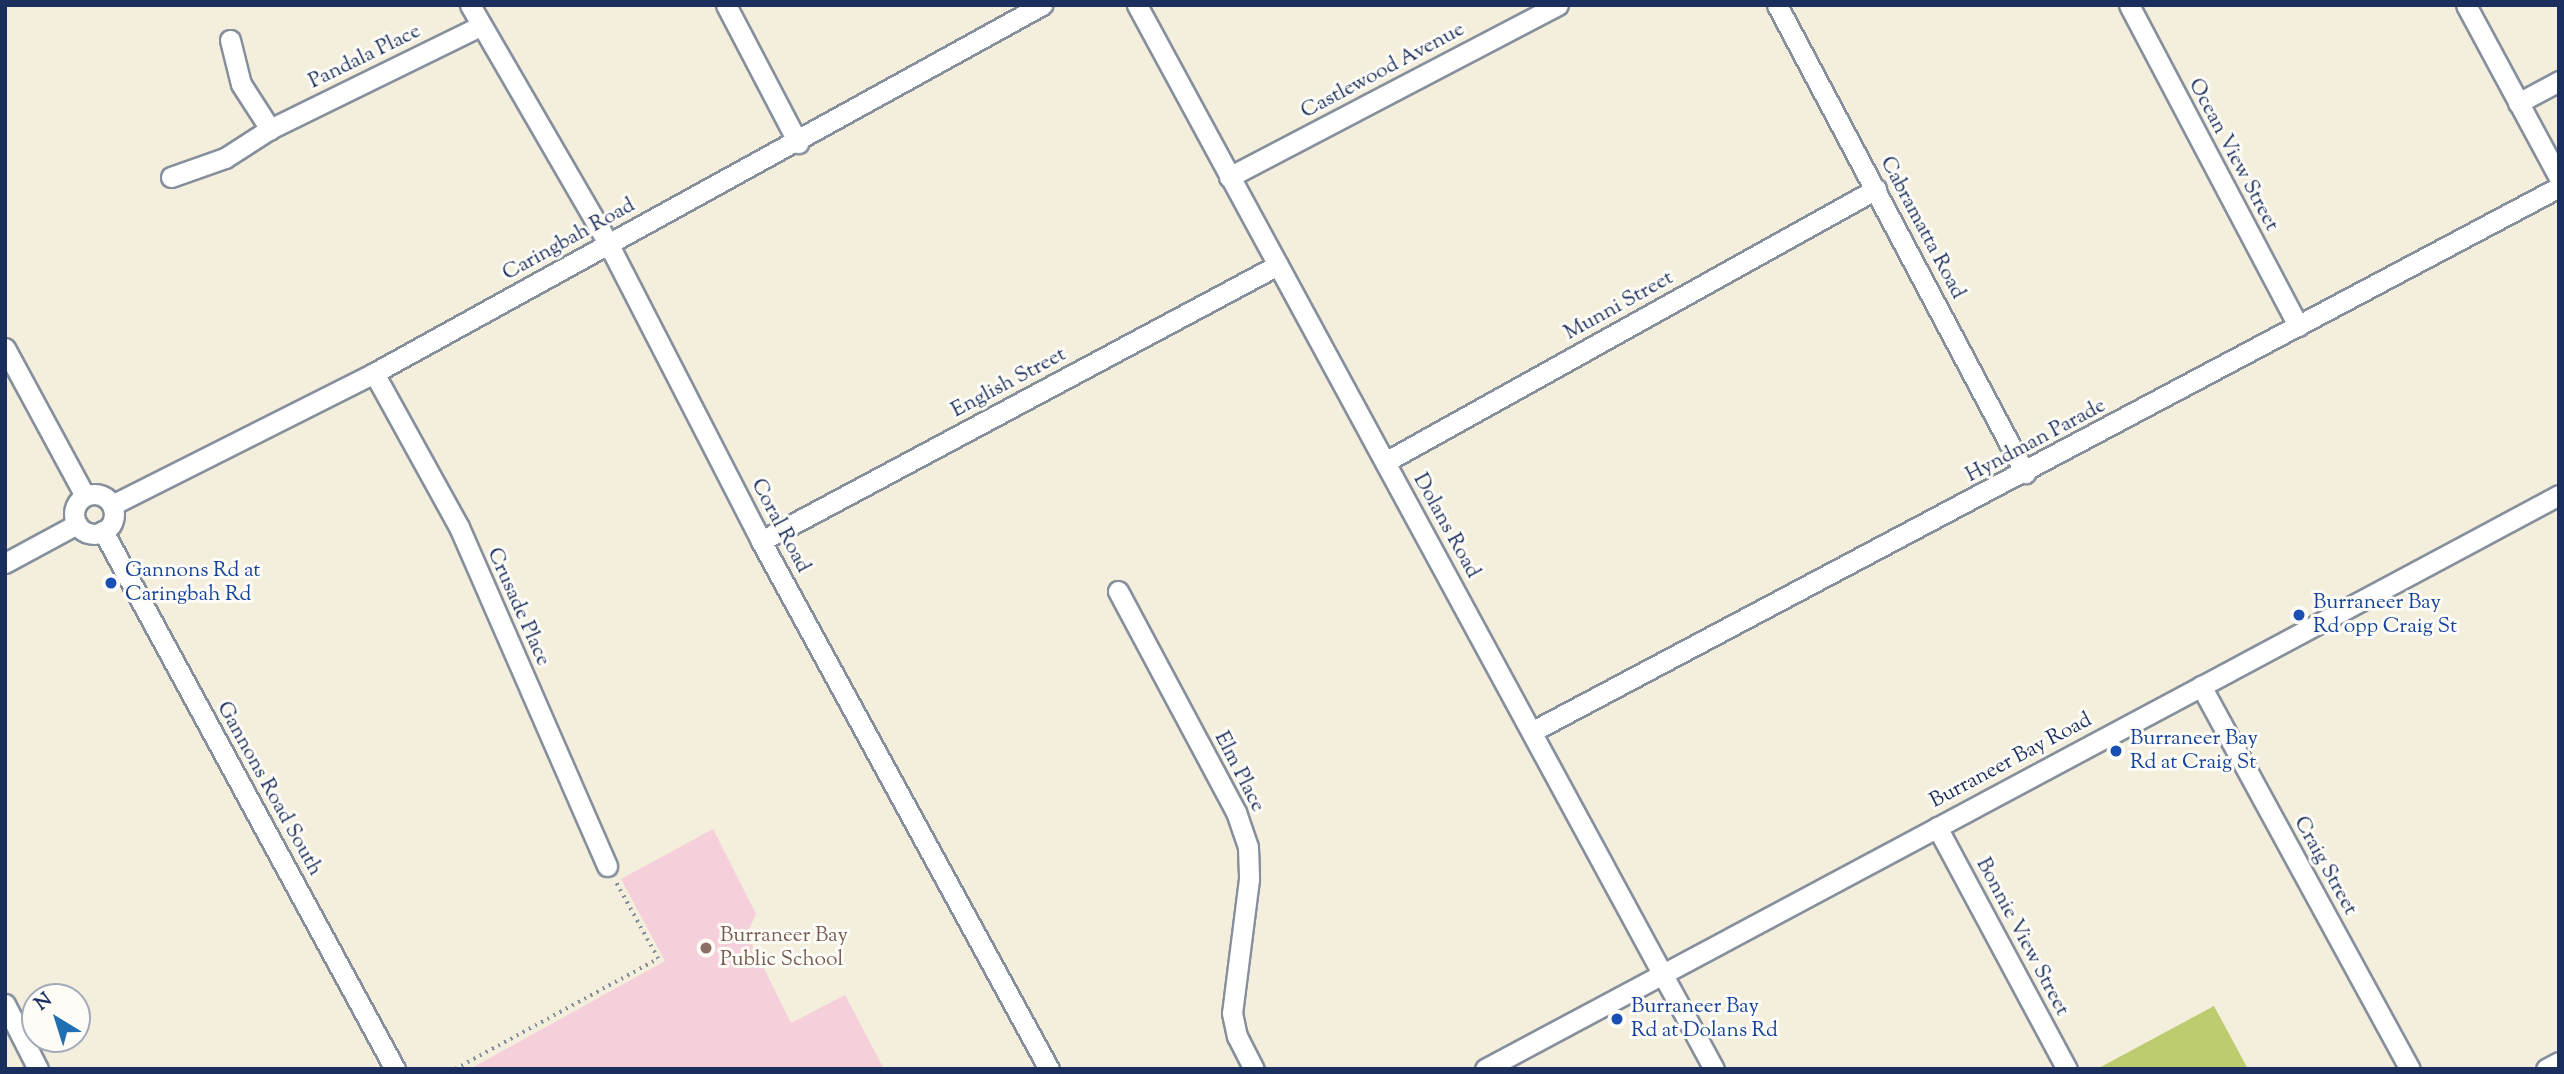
<!DOCTYPE html>
<style>
body{margin:0}
#map{position:relative;width:2564px;height:1074px;overflow:hidden;background:#f3efdc;font-family:"Sorts Mill Goudy",serif}
div>[style]{position:absolute}
[style*='--x']{left:calc(var(--x)*1px);top:calc(var(--y)*1px);width:calc(var(--w)*1px);rotate:calc(var(--a)*1deg)}
.built>*{inset:0;background:#f5cfda}
.green>*{inset:0;background:#bccc6e}
.path>*{height:3.5px;margin-top:-1.75px;transform-origin:0;background:repeating-linear-gradient(90deg,#878f9d 0 2px,transparent 0 7px)}
.roads{filter:drop-shadow(2px 0 #878f9d) drop-shadow(-2px 0 #878f9d) drop-shadow(0 2px #878f9d) drop-shadow(0 -2px #878f9d)}
.minor>*{height:19px;margin:-9.5px;padding:0 9.5px;transform-origin:9.5px;border-radius:9.5px;background:#fff}
.minor>.ring{margin:-9.5px;padding:0;box-sizing:content-box;background:none;border:19px solid #fff;border-radius:50%}
.dots>*{width:19px;height:19px;translate:-50% -50%;box-sizing:border-box;border:4px solid #fdfcf7;border-radius:50%}
span{translate:-50% -50%;white-space:nowrap;text-align:center;line-height:1.15;-webkit-text-stroke:6px #fdfcf7;paint-order:stroke}
.street-label{font-size:21px;color:#1b2f5e}
.transit-label{font-size:21px;color:#164399}
.left{translate:0 -50%;text-align:left}
.education-label{font-size:21px;color:#785e54}
.frame{position:absolute;inset:0;border:7px solid #1b2f5e;pointer-events:none}
.north{position:absolute;left:21px;top:983px;width:70px;height:70px;box-sizing:border-box;background:#fdfcf7;border:2px solid #a3aaba;border-radius:50%;rotate:322deg;font-size:19px;font-weight:700;line-height:28px;text-align:center;color:#1b2f5e}
.north::after{content:'';display:block;margin:auto;width:24px;height:32px;background:#1f6fb2;clip-path:polygon(50% 0,100% 100%,50% 72%,0 100%)}
</style>
<div id="map">
<div class="built">
<div style="clip-path:polygon(713px 829px,756px 914px,747px 934px,791px 1023px,845px 995px,884px 1069px,470px 1069px,665px 961px,621px 879px)"></div>
</div>
<div class="green">
<div style="clip-path:polygon(2214px 1006px,2248px 1069px,2097px 1069px)"></div>
</div>
<div class="path">
<div style="--x:455;--y:1069;--w:231;--a:-28.5"></div>
<div style="--x:658;--y:959;--w:89;--a:-118.9"></div>
</div>
<div class="roads">
<div class="minor">
<div style="--x:470;--y:5;--w:275;--a:59.9"></div>
<div style="--x:608;--y:243;--w:335;--a:62.8"></div>
<div style="--x:761;--y:541;--w:601;--a:61.39"></div>
<div style="--x:726;--y:5;--w:156;--a:62.4"></div>
<div style="--x:1137;--y:5;--w:1210;--a:61.53"></div>
<div style="--x:1777;--y:5;--w:530;--a:62.08"></div>
<div style="--x:2129;--y:5;--w:363;--a:62.2"></div>
<div style="--x:2466;--y:5;--w:196;--a:61.7"></div>
<div style="--x:230;--y:40;--w:45;--a:76"></div>
<div style="--x:241;--y:84;--w:54;--a:57.2"></div>
<div style="--x:2518;--y:103;--w:47;--a:-28.2"></div>
<div style="--x:171;--y:177;--w:57;--a:-19.4"></div>
<div style="--x:225;--y:158;--w:54;--a:-32.8"></div>
<div style="--x:270;--y:129;--w:234;--a:-26.1"></div>
<div style="--x:1229;--y:177;--w:371;--a:-27.6"></div>
<div style="--x:5;--y:348;--w:168;--a:61.6"></div>
<div style="--x:374;--y:373;--w:176;--a:61.1"></div>
<div style="--x:459;--y:527;--w:370;--a:66.4"></div>
<div style="--x:1385;--y:462;--w:562;--a:-29.07"></div>
<div class="ring" style="left:74px;top:494px;width:21px;height:21px"></div>
<div style="--x:112;--y:505;--w:293;--a:-26.7"></div>
<div style="--x:374;--y:373;--w:763;--a:-28.85"></div>
<div style="--x:103;--y:531;--w:612;--a:61.51"></div>
<div style="--x:761;--y:541;--w:586;--a:-28.1"></div>
<div style="--x:5;--y:563;--w:82;--a:-28.4"></div>
<div style="--x:1118;--y:591;--w:251;--a:61.9"></div>
<div style="--x:1236;--y:812;--w:37;--a:71"></div>
<div style="--x:1248;--y:847;--w:32;--a:88"></div>
<div style="--x:1249;--y:879;--w:135;--a:97.2"></div>
<div style="--x:1232;--y:1013;--w:24;--a:78"></div>
<div style="--x:1237;--y:1036;--w:37;--a:63"></div>
<div style="--x:2201;--y:686;--w:436;--a:61.4"></div>
<div style="--x:1533;--y:731;--w:1161;--a:-27.93"></div>
<div style="--x:1937;--y:827;--w:275;--a:61.8"></div>
<div style="--x:5;--y:1004;--w:73;--a:63.1"></div>
<div style="--x:1485;--y:1069;--w:1218;--a:-28.12"></div>
<div style="--x:2546;--y:1069;--w:15;--a:-28"></div>
</div>
</div>
<div class="dots">
<div style="left:111px;top:583px;background:#1a4fb4"></div>
<div style="left:2299px;top:615px;background:#1a4fb4"></div>
<div style="left:2116px;top:751px;background:#1a4fb4"></div>
<div style="left:706px;top:948px;background:#8d6e63"></div>
<div style="left:1617px;top:1019px;background:#1a4fb4"></div>
</div>
<div class="street-label">
<span style="left:365px;top:57px;rotate:-26deg">Pandala Place</span>
<span style="left:1383px;top:71px;rotate:-28deg">Castlewood Avenue</span>
<span style="left:2233px;top:155px;rotate:62deg">Ocean View Street</span>
<span style="left:1922px;top:228px;rotate:62deg">Cabramatta Road</span>
<span style="left:569px;top:240px;rotate:-29deg">Caringbah Road</span>
<span style="left:1619px;top:306px;rotate:-29deg">Munni Street</span>
<span style="left:1009px;top:383px;rotate:-28deg">English Street</span>
<span style="left:2036px;top:441px;rotate:-28deg">Hyndman Parade</span>
<span style="left:780px;top:526px;rotate:62deg">Coral Road</span>
<span style="left:1446px;top:526px;rotate:61deg">Dolans Road</span>
<span style="left:518px;top:607px;rotate:66deg">Crusade Place</span>
<span style="left:2011px;top:761px;rotate:-28deg">Burraneer Bay Road</span>
<span style="left:1239px;top:772px;rotate:63deg">Elm Place</span>
<span style="left:269px;top:789px;rotate:61deg">Gannons Road South</span>
<span style="left:2325px;top:866px;rotate:61deg">Craig Street</span>
<span style="left:2022px;top:937px;rotate:62deg">Bonnie View Street</span>
</div>
<div class="transit-label">
<span class="left" style="left:125px;top:583px">Gannons Rd at<br>Caringbah Rd</span>
<span class="left" style="left:2313px;top:615px">Burraneer Bay<br>Rd opp Craig St</span>
<span class="left" style="left:2130px;top:751px">Burraneer Bay<br>Rd at Craig St</span>
<span class="left" style="left:1631px;top:1019px">Burraneer Bay<br>Rd at Dolans Rd</span>
</div>
<div class="education-label">
<span class="left" style="left:720px;top:948px">Burraneer Bay<br>Public School</span>
</div>
<div class="frame"></div>
<div class="north">N</div>
</div>
